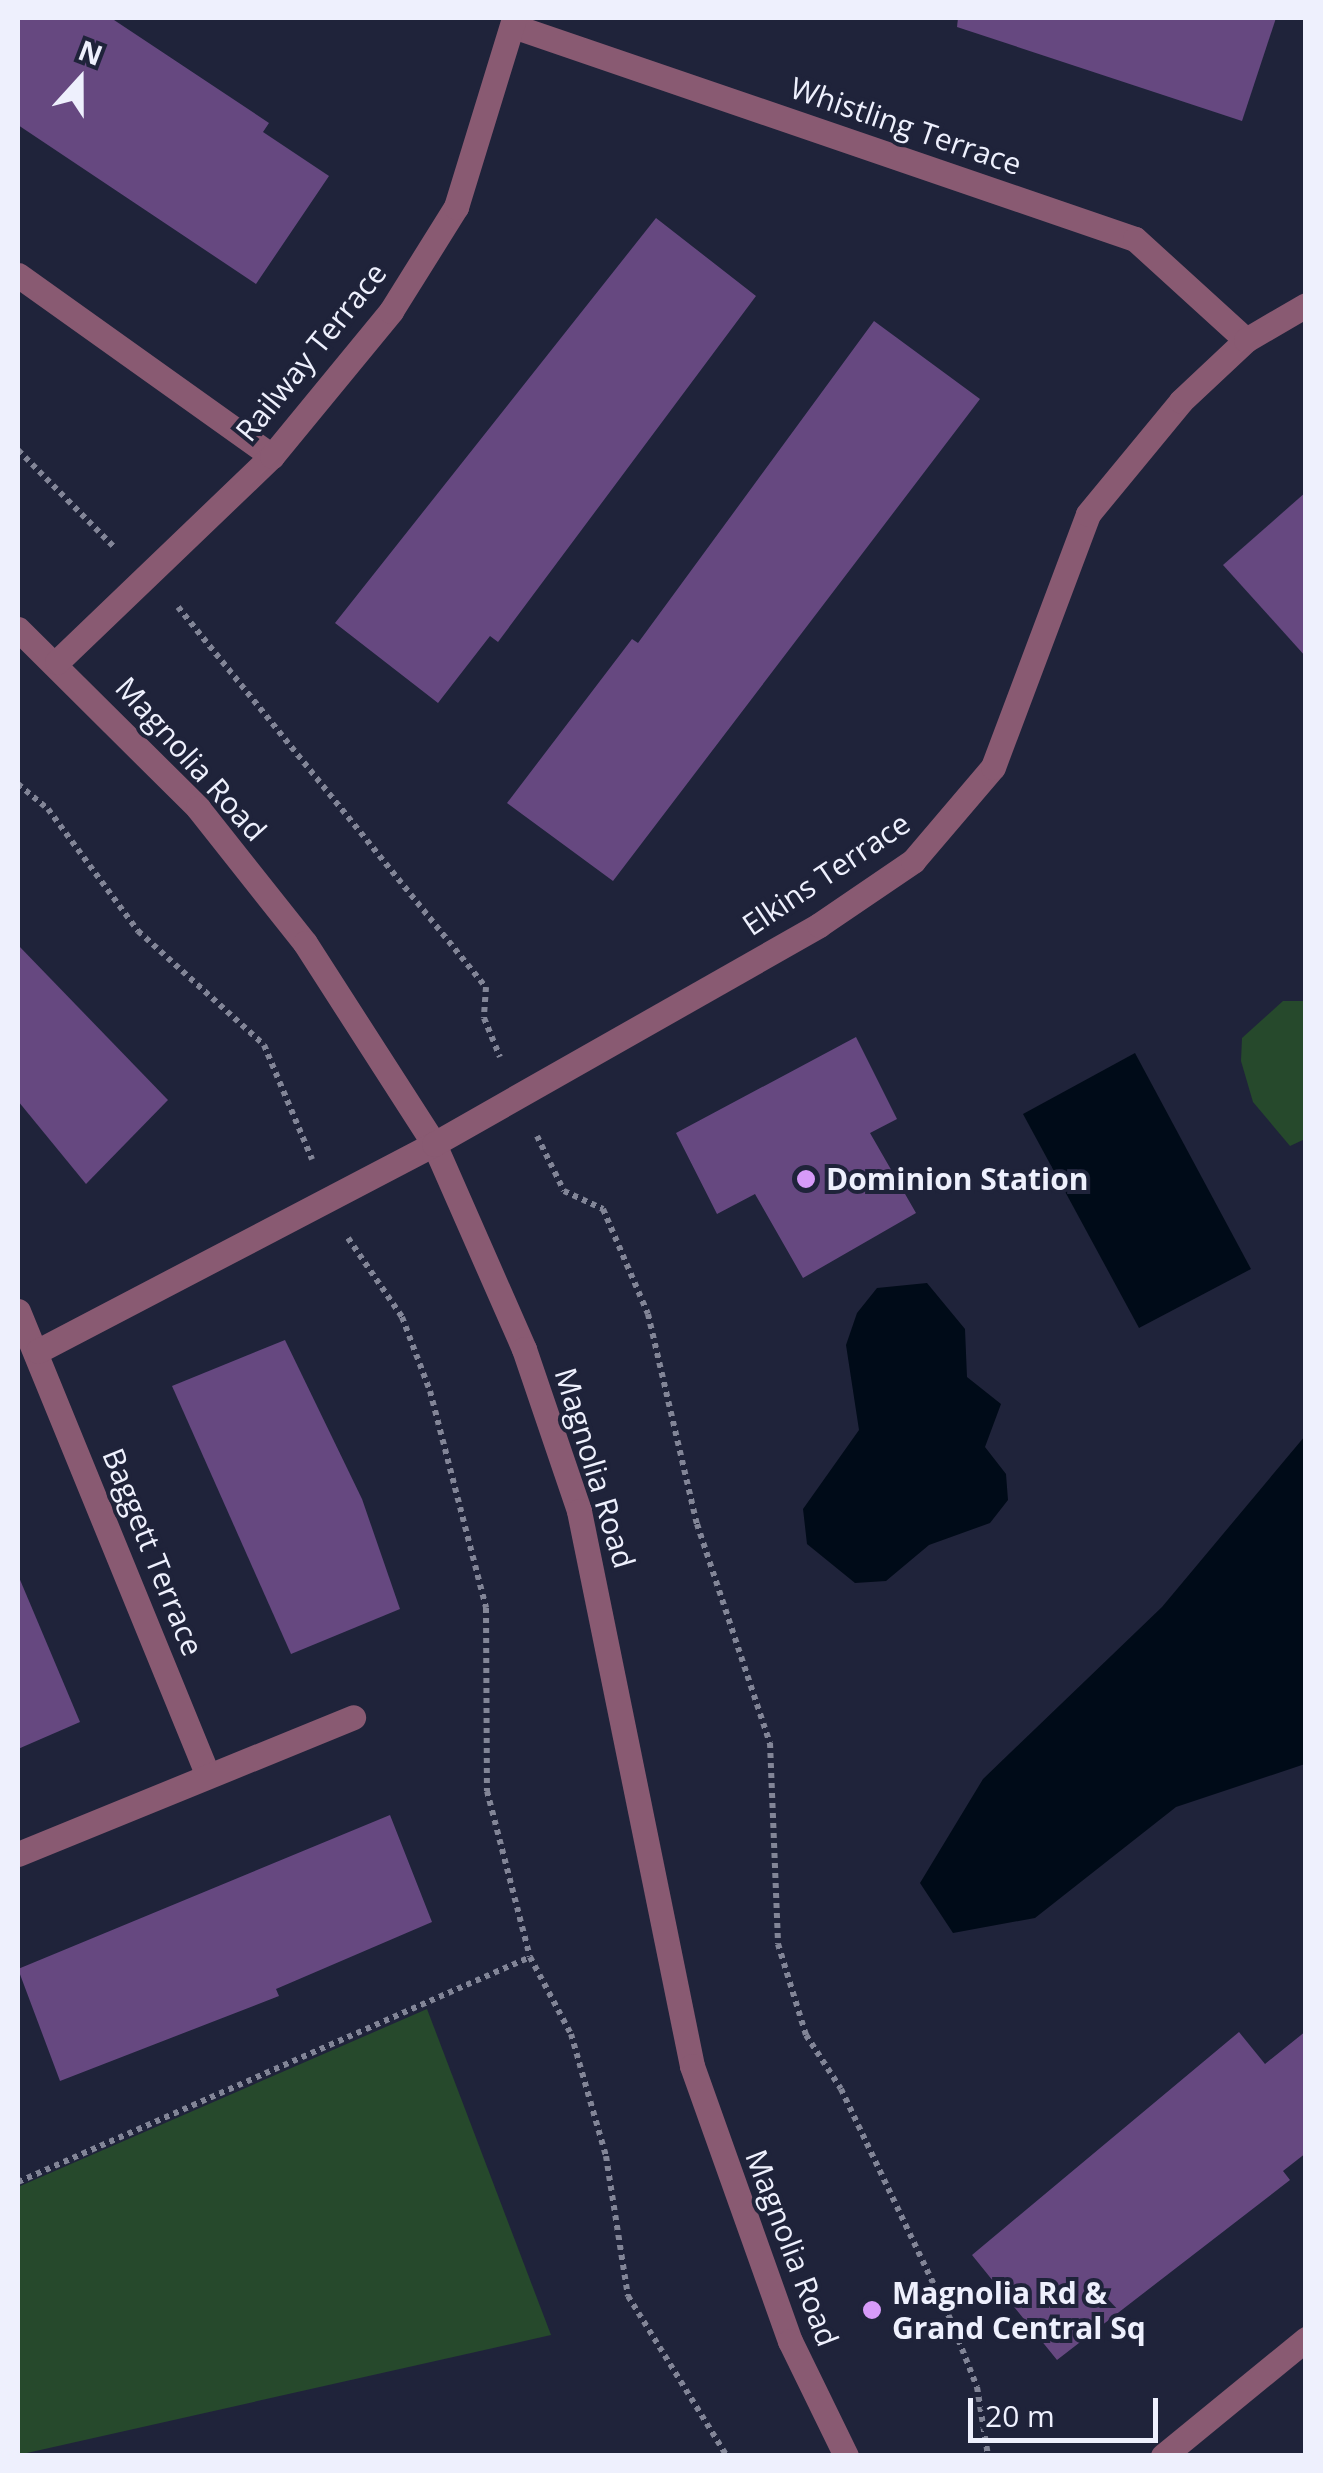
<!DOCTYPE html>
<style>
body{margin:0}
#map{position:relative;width:1323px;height:2473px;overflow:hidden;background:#1f233a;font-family:"Open Sans",sans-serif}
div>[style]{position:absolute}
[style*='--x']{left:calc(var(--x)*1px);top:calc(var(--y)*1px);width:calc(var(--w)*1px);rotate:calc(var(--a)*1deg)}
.green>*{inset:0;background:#26492c}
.water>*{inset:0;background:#000b18}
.building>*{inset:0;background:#664880}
.path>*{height:6px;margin-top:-3px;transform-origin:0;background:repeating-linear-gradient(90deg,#828597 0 5px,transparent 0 10px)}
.minor>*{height:25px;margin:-12.5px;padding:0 12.5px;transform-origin:12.5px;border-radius:12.5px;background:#895a72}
.dots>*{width:28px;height:28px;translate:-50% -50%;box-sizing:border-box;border:5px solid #1f233a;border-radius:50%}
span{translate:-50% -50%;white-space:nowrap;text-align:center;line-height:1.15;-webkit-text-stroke:8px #1f233a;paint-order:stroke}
.street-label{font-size:30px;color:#eef0fd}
.poi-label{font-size:30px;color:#eef0fd;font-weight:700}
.left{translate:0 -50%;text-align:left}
.frame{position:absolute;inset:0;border:20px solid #eef0fd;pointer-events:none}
.north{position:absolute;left:30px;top:30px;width:100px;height:100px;-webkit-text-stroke:8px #1f233a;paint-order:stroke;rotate:21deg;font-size:28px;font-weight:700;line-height:40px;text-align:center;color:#eef0fd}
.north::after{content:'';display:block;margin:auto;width:35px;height:45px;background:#eef0fd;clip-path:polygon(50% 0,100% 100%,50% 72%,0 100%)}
.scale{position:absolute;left:968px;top:2398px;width:190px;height:45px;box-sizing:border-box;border:5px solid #eef0fd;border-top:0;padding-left:12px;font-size:30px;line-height:35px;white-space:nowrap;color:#eef0fd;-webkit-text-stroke:8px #1f233a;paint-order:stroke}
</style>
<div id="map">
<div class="green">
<div style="clip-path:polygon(1283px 1001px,1306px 1001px,1305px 1139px,1290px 1146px,1253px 1102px,1241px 1061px,1242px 1038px)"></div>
<div style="clip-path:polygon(427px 2009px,551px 2335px,18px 2455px,18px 2187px)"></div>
</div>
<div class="water">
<div style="clip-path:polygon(1135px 1053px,1251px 1269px,1139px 1328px,1023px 1114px)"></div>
<div style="clip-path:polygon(927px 1283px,965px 1329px,967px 1377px,1001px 1404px,985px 1447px,1006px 1474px,1008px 1500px,990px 1523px,929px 1545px,886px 1581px,855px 1583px,807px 1544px,803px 1509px,859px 1430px,846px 1345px,857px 1313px,877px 1288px)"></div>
<div style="clip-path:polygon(1305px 1436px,1305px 1764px,1176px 1807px,1035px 1918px,953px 1933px,920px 1883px,983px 1779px,1162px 1607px)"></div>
</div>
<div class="building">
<div style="clip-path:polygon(18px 18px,111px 18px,269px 123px,263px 132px,329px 176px,256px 284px,18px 125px)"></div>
<div style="clip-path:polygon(958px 18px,1276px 18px,1242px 121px,957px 27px)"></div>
<div style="clip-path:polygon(656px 218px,756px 296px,498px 642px,490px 636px,438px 703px,335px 623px)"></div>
<div style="clip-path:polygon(874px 321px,980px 399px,613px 881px,507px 803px,632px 639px,638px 643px)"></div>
<div style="clip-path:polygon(1306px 492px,1306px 657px,1223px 565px)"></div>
<div style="clip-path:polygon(18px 945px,168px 1100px,86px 1184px,18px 1101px)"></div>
<div style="clip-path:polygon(856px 1037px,897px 1119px,870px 1133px,916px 1213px,803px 1278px,755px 1194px,717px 1214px,676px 1133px)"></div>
<div style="clip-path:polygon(285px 1340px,362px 1499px,400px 1609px,291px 1654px,172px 1386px)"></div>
<div style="clip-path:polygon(18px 1575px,80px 1722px,18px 1749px)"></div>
<div style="clip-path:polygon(390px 1815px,432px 1922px,276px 1989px,279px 1996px,60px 2081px,18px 1969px)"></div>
<div style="clip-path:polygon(1306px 2031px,1306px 2153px,1283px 2171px,1290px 2180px,1057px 2360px,972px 2255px,1239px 2032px,1265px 2064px)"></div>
</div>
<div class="path">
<div style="--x:18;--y:450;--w:136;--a:45.3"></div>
<div style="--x:178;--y:607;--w:489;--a:51"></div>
<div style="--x:486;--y:987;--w:31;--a:94"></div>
<div style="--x:484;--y:1018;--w:42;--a:67.7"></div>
<div style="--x:18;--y:784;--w:39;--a:40"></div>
<div style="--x:48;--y:809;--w:152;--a:53.6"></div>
<div style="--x:138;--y:931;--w:170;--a:42.1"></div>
<div style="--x:264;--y:1045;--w:124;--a:67.2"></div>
<div style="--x:537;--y:1136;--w:61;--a:63.9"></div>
<div style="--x:564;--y:1191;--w:43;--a:24.8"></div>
<div style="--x:603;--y:1209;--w:114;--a:66.8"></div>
<div style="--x:648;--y:1314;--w:216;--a:76.9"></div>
<div style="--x:697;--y:1524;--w:231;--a:71.6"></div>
<div style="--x:770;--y:1743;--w:201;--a:87.7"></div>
<div style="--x:778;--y:1944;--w:95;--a:72.9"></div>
<div style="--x:806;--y:2035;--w:64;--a:57.1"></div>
<div style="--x:841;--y:2089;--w:257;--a:64.6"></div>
<div style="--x:951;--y:2321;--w:71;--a:68.5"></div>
<div style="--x:977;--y:2387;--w:70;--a:80.9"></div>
<div style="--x:348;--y:1238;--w:96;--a:55.6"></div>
<div style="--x:402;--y:1317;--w:79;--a:69.3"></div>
<div style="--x:430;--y:1391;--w:224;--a:75.5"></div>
<div style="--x:486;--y:1608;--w:183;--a:89.7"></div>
<div style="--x:487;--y:1791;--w:171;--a:75.5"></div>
<div style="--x:530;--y:1957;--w:87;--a:62"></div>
<div style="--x:571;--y:2034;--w:127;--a:74"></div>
<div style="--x:606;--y:2156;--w:142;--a:81.1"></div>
<div style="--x:628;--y:2296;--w:188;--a:58.3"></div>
<div style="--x:18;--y:2182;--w:559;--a:-23.72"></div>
</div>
<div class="minor">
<div style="--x:513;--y:26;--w:657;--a:18.9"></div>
<div style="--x:1135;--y:239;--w:150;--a:42.3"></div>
<div style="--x:18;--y:275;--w:312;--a:35.5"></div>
<div style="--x:18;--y:629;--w:254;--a:44.8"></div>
<div style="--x:198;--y:808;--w:172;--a:51.6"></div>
<div style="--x:305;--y:943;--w:239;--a:57.3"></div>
<div style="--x:434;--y:1144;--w:224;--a:66.3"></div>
<div style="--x:524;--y:1349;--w:171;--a:71.2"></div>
<div style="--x:579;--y:1511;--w:566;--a:78.49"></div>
<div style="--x:692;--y:2066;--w:292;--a:70.4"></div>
<div style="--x:790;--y:2341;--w:128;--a:64"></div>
<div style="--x:57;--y:662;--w:298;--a:-43.8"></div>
<div style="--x:272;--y:456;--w:188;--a:-50.6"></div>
<div style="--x:391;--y:311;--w:123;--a:-58"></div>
<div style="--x:456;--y:207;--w:198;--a:-72.9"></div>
<div style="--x:18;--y:1311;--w:502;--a:67.77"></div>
<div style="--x:38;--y:1351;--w:447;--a:-27.6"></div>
<div style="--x:434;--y:1144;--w:443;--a:-29.6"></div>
<div style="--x:819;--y:925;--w:114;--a:-34.2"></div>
<div style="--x:913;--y:861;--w:123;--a:-49.6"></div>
<div style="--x:993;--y:767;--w:270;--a:-69.4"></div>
<div style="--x:1088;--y:514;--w:146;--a:-50.5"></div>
<div style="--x:1181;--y:401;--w:89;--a:-43.2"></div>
<div style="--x:1246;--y:340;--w:69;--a:-30.3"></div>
<div style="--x:18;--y:1854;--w:362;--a:-22.2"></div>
<div style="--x:1163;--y:2456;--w:185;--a:-39.3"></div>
</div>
<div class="dots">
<div style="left:806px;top:1179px;background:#d79bf9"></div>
<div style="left:872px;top:2310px;background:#d79bf9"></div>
</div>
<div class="street-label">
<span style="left:906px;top:126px;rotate:19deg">Whistling Terrace</span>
<span style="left:311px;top:352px;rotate:-51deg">Railway Terrace</span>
<span style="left:191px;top:759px;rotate:48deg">Magnolia Road</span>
<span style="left:826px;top:874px;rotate:-34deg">Elkins Terrace</span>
<span style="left:595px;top:1468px;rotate:73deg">Magnolia Road</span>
<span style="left:153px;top:1552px;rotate:68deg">Baggett Terrace</span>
<span style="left:792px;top:2248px;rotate:69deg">Magnolia Road</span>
</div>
<div class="poi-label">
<span class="left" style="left:826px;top:1179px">Dominion Station</span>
<span class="left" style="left:892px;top:2310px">Magnolia Rd &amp;<br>Grand Central Sq</span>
</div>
<div class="frame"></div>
<div class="north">N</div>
<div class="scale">20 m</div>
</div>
